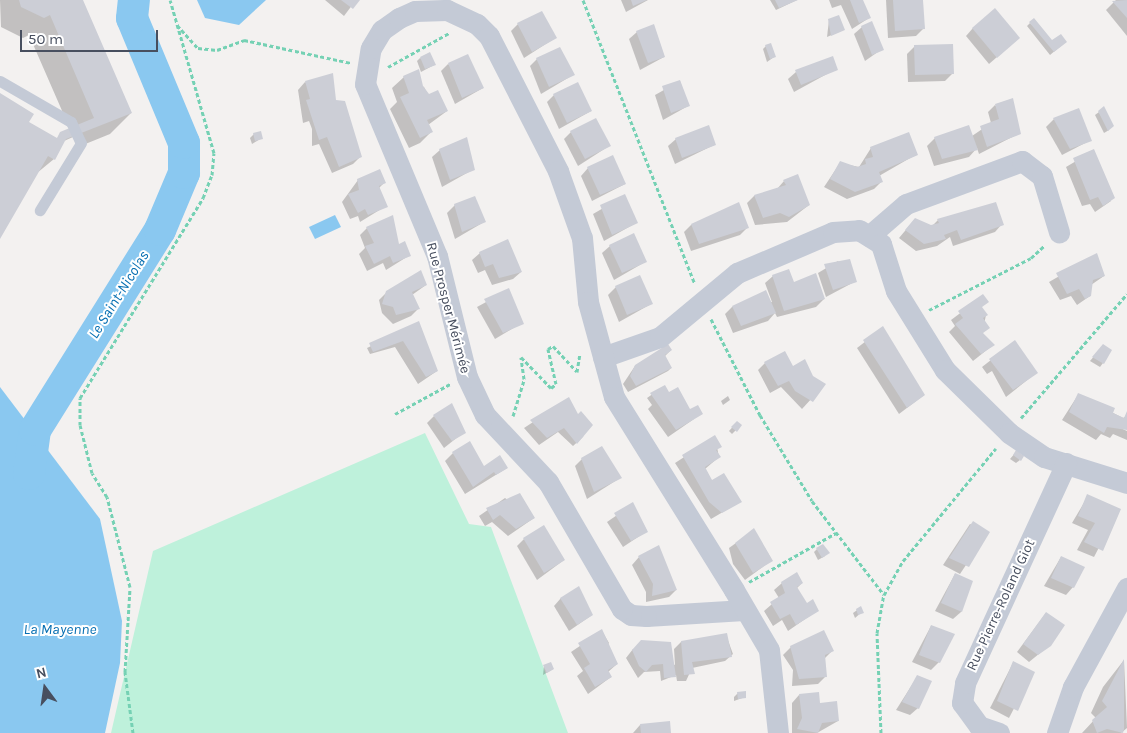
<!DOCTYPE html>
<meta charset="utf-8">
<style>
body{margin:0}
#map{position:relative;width:1127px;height:733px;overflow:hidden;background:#f3f1f0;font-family:Karla,sans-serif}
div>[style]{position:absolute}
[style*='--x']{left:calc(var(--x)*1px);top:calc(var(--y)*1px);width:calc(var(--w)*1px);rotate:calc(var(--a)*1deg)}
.green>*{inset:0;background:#bef1db}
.water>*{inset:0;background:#8ac8f0}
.shadow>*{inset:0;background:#0003}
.river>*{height:32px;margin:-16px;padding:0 16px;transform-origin:16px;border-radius:16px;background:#8ac8f0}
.building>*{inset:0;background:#ccced6}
.path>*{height:3px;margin-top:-1.5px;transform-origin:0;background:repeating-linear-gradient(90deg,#75d1b4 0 4px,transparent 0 6.5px)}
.service>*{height:11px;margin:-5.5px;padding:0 5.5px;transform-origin:5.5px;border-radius:5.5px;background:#c4cad6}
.minor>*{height:21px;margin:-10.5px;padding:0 10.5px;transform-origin:10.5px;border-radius:10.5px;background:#c4cad6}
span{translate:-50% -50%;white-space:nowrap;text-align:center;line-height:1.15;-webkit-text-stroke:4px #fff;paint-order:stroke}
.street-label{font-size:14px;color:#484f5f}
.water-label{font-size:15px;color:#076fb2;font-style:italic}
.north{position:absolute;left:20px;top:663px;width:50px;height:50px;-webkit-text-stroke:4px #fff;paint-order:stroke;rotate:346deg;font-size:14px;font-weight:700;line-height:20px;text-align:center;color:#484f5f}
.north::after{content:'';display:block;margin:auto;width:18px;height:22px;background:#484f5f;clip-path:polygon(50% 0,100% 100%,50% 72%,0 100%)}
.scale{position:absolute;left:20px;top:30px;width:138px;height:22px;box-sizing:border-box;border:2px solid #484f5f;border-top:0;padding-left:6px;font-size:15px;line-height:18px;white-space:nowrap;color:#484f5f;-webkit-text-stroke:4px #fff;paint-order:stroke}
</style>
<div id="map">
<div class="green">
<div style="clip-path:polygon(425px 433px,469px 524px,491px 527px,568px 733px,111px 733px,153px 551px)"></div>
</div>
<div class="water">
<div style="clip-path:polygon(197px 0,266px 0,239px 25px,205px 18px)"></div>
<div style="clip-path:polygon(335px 215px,341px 227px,315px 239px,309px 227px)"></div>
<div style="clip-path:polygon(0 387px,100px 519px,122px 621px,120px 663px,105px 733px,0 733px)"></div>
</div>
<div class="shadow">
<div style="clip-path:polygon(0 0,82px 0,131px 113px,110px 134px,78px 147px,73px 137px,64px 141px,54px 159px,37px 173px,0 237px,0 94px,28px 122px,56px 139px,70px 129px,29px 35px,23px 38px,1px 27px)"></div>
<div style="clip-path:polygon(325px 0,356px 0,344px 16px)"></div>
<div style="clip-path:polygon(621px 0,648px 0,626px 12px)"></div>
<div style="clip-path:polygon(770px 0,797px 0,776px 10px)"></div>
<div style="clip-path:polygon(829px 0,862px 0,869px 18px,852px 29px,841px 5px,832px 8px)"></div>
<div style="clip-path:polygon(886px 0,921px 0,924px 28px,916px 36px,888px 38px)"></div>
<div style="clip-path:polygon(1116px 0,1127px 0,1127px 36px,1106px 10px)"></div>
<div style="clip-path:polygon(829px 20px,843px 30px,827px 37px)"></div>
<div style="clip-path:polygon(1030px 23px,1052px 42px,1062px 45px,1050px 55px,1027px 26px)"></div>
<div style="clip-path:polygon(518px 24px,555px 38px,524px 58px,511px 31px)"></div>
<div style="clip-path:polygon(862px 27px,882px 49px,865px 61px,854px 34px)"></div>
<div style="clip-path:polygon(973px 28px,1019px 38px,989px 64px,966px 36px)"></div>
<div style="clip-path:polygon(637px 32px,664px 57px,640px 70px,629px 39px)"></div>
<div style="clip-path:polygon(766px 46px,774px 57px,767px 62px,763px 49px)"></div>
<div style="clip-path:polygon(915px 46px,953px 73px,945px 81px,908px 82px,907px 54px)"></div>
<div style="clip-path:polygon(420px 58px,434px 65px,421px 72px,417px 61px)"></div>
<div style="clip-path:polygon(537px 59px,573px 75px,541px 94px,530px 66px)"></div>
<div style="clip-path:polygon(448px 64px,483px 88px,455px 104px,441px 71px)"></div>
<div style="clip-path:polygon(836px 69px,794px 92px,788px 79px,796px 72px)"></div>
<div style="clip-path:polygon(404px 77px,424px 87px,430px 99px,447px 111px,428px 125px,431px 132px,420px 143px,409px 148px,390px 109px,397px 102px,392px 88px)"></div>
<div style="clip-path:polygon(680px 81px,688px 106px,663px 120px,655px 95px)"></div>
<div style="clip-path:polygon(305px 82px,334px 101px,360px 157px,353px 164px,332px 173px,319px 144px,312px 146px,312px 129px,309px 121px,303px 123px,298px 90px)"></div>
<div style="clip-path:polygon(554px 95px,591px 111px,559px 129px,547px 102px)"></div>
<div style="clip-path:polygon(995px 105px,1020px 133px,979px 154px,977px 148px,969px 157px,934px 166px,927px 146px,935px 138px,972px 136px,991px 123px,988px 112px)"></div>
<div style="clip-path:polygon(1099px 112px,1109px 130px,1104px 133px,1095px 115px)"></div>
<div style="clip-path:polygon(1054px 119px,1091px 140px,1062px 155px,1046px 127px)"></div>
<div style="clip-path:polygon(571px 132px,609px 146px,578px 166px,564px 139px)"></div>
<div style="clip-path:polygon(254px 134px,262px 138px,252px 144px,250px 138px)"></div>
<div style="clip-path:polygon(676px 139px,714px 145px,675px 164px,668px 146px)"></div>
<div style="clip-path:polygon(871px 148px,917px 154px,879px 176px,881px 182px,874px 189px,847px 199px,824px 187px,840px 163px,859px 167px)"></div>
<div style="clip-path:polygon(440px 150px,474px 169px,442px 187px,432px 157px)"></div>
<div style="clip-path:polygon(1093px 151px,1111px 201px,1095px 212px,1090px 204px,1082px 206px,1066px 167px)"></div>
<div style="clip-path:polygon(588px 168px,625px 184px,592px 201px,581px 176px)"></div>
<div style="clip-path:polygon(358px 180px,385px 182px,377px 190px,386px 206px,360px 222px,358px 216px,350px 219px,342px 202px)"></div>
<div style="clip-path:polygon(784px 181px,809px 205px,787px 222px,755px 225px,747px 203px,754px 196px,777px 189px)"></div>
<div style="clip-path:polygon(624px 196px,636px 223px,604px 241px,593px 214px)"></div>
<div style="clip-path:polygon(455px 205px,484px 222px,455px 239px,447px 213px)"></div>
<div style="clip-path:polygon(915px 219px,931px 227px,938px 220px,1002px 224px,995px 232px,953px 246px,950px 237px,937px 246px,916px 251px,899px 238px)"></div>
<div style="clip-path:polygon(691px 225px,747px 228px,740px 235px,691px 251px,684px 232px)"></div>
<div style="clip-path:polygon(367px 228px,398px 245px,410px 255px,386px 270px,383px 263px,367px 271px,359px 254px,365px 248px,360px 235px)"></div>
<div style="clip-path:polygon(610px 246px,645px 262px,614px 280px,602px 253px)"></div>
<div style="clip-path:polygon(480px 253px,521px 272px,513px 279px,492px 285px,485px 270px,478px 273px,472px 260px)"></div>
<div style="clip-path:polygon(1096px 255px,1104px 276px,1091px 285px,1090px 296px,1077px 305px,1071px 296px,1060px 300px,1049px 282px)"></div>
<div style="clip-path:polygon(838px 261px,856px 281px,826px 297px,818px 273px)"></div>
<div style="clip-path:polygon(773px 276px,824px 299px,816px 307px,777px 317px,775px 313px,768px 321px,733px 333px,725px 314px,732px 307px,772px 302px,765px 283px)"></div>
<div style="clip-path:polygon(426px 285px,412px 295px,418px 309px,411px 316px,393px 324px,382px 313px,379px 300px,387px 292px)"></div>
<div style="clip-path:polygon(616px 287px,651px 304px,619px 322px,608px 295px)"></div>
<div style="clip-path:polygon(508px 290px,522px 323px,495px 339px,477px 307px)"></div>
<div style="clip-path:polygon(983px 296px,981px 308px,986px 315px,982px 334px,993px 345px,973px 361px,949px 332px,955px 326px,951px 320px)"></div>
<div style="clip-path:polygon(419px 323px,437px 371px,418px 384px,395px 347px,370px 354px,367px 348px)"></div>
<div style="clip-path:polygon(883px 328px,924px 395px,899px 414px,857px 348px)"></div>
<div style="clip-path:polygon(1014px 342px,1036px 373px,1006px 397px,992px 371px,987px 374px,982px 367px)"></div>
<div style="clip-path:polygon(1100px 349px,1103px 363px,1100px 367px,1090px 361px)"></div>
<div style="clip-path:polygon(671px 350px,664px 357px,671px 368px,668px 371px,628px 392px,623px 384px,635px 366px)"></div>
<div style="clip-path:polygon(765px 363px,793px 368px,824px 385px,802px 409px,781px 387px,770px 393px,758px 370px)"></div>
<div style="clip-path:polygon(664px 386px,664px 396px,694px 419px,668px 437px,648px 409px,652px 405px,647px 398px)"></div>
<div style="clip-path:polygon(1078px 395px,1123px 418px,1127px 416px,1127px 429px,1114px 425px,1127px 431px,1127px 440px,1113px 434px,1110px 438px,1101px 434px,1096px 440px,1062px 420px)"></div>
<div style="clip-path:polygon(728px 396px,730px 400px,723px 405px,721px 401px)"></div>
<div style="clip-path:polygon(568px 399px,575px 441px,584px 436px,573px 446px,558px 432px,539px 445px,524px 428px)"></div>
<div style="clip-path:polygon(434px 416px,464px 432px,444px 448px,427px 423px)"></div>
<div style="clip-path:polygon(737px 422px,740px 426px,732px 434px,729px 431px)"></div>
<div style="clip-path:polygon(715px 437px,719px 457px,705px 469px,712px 481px,740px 502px,711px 519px,675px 463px)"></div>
<div style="clip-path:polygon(1016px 452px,1020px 460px,1016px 463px,1010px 459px)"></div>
<div style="clip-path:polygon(453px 453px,484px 468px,507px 468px,465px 494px,445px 461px)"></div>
<div style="clip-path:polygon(582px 459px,620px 478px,587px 499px,575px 466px)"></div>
<div style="clip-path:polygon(1088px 496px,1119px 509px,1094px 557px,1077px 550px,1088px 530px,1072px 523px)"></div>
<div style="clip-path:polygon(505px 498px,534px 518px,508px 536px,492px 522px,485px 526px,479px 516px)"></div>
<div style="clip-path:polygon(633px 504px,647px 531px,623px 547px,607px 522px)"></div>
<div style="clip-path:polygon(970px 524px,988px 532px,960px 574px,943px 565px)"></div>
<div style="clip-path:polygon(754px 530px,772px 560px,745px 580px,733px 564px,729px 548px)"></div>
<div style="clip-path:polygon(524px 539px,564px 560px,537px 580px,517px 546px)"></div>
<div style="clip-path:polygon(817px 549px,825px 556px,818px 560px,814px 552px)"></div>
<div style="clip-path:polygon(639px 557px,676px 590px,669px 597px,646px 602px,646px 592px,632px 565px)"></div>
<div style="clip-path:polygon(1061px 557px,1073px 587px,1066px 595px,1044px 586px)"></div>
<div style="clip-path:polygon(955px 574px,971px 582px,961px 612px,953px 619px,935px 611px)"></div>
<div style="clip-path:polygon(782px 583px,802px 583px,797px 588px,806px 605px,818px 610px,788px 631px,782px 620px,773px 626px,764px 611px,779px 598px,774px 590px)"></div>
<div style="clip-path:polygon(561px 598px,592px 615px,569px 631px,554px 606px)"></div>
<div style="clip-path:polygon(860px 608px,862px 612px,855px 618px,853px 613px)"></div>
<div style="clip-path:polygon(1046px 613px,1050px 645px,1029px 662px,1017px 652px)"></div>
<div style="clip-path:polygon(931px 626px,939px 662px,931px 670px,912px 662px)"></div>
<div style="clip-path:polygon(602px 631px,609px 643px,605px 648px,617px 664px,608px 672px,611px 677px,588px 694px,577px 676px,583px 671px,571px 652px)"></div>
<div style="clip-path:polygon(726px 635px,733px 654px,725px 661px,692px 668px,686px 681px,677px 681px,676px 675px,661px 681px,660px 671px,644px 672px,638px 678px,626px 658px,633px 649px,675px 665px,674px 649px,681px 642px)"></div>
<div style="clip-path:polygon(791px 647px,832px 651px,825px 658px,825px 677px,818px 684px,792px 686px,793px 670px,783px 655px)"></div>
<div style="clip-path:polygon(1124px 660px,1127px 728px,1121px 733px,1082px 733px,1096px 718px,1091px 713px,1103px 687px)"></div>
<div style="clip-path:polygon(1013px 663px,1033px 672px,1009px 718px,990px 708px)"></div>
<div style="clip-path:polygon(544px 666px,553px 669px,543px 675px)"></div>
<div style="clip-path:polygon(917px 677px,918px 708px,910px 715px,896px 710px)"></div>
<div style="clip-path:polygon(738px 693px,745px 697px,734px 701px,734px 697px)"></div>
<div style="clip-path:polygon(799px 695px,819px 704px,838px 721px,817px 733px,792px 733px,792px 703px)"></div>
<div style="clip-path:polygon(640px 725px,670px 733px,633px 733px)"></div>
</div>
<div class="river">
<div style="--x:29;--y:474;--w:44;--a:-82.2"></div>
<div style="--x:35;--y:430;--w:236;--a:-58"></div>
<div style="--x:160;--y:230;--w:62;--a:-67.2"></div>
<div style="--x:184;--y:173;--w:30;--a:-90"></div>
<div style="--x:184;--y:143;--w:135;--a:-112.6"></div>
<div style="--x:132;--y:18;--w:18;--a:-84"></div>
</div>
<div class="building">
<div style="clip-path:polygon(19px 0,83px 0,132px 113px,66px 139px,55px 160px,48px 156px,0 239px,0 93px,34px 114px,29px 122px,57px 138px,60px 132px,94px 118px,50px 15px,44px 18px,21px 7px)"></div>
<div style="clip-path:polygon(341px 0,360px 0,353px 9px)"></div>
<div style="clip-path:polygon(631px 0,647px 0,633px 6px)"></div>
<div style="clip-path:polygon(775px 0,798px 0,779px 8px)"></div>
<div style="clip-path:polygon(850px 0,863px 0,871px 18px,859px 23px)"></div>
<div style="clip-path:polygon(893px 0,923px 0,925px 29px,895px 31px)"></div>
<div style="clip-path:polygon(1127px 0,1127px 18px,1112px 1px)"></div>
<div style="clip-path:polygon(995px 8px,1020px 38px,997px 58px,972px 28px)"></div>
<div style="clip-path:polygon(542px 11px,557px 38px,532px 52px,517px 23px)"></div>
<div style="clip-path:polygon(839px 15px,845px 30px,831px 36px,828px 19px)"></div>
<div style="clip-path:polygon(1034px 18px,1052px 40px,1061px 34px,1067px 42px,1054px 52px,1029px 22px)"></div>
<div style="clip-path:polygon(872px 21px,884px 50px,872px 55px,861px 26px)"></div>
<div style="clip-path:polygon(654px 24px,665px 57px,648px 63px,636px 31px)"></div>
<div style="clip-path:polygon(771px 43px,776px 57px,770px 59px,765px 45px)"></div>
<div style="clip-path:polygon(953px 44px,954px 74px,915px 75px,914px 45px)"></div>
<div style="clip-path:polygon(560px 47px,575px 75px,549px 87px,536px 58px)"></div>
<div style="clip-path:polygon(430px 52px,436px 65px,425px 69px,420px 57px)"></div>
<div style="clip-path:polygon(468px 54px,484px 88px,462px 98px,448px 63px)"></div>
<div style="clip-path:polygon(833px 56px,838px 70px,801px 85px,795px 70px)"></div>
<div style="clip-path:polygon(419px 69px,423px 86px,429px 94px,438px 90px,448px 111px,427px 120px,433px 132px,420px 138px,400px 97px,409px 93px,403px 76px)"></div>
<div style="clip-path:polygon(333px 73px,336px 100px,345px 101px,362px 157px,339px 167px,327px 137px,319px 140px,306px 100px,310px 99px,305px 81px)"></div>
<div style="clip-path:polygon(680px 80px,690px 106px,671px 113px,662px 86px)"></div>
<div style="clip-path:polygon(578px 82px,592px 111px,567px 123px,553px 94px)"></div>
<div style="clip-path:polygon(1013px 98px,1021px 134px,987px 147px,980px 126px,999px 119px,995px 104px)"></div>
<div style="clip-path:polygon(1104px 106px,1114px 126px,1108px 131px,1098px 111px)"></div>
<div style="clip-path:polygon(1079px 108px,1092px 141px,1070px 149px,1053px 118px)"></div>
<div style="clip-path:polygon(596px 118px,611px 146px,585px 159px,570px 131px)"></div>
<div style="clip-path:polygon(709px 125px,716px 145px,682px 158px,675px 138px)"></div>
<div style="clip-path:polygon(969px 125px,978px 150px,942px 159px,934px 137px)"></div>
<div style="clip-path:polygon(261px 131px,263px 139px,255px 141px,253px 133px)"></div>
<div style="clip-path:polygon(909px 132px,918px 155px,879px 172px,883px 182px,855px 192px,830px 179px,840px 161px,857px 167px,866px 164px,865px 159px,873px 157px,870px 147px)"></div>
<div style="clip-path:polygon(467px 137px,475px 170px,450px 180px,439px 149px)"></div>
<div style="clip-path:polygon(1094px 149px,1115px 198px,1103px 206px,1098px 197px,1090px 200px,1073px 158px)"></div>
<div style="clip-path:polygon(613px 155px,626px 184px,600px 195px,587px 167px)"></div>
<div style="clip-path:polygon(380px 169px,386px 183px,379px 186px,388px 207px,368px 215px,365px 209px,358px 213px,348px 194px,359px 190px,357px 179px)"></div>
<div style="clip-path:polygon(798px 174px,810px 205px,789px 217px,780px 213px,763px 218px,754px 195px,786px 185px,783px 180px)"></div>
<div style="clip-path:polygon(625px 194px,638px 223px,612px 235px,600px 205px)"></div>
<div style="clip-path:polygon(475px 196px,486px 222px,462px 232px,454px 204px)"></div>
<div style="clip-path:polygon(739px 202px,749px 228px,699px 244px,691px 224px)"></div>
<div style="clip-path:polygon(996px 202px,1004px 225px,961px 240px,957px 230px,944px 235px,946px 239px,924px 244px,905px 230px,915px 218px,931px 225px,939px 223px,937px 219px)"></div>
<div style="clip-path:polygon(393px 215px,399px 244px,405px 241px,411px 256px,393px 263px,390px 256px,374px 264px,365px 246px,374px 243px,366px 227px)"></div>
<div style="clip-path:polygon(634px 233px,647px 262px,622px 273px,609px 245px)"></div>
<div style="clip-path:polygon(508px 239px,522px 272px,499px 278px,493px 264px,485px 267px,479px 252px)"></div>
<div style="clip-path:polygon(1097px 253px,1105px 276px,1093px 280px,1091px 296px,1085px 299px,1079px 289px,1067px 294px,1056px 273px)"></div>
<div style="clip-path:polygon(850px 259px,857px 282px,833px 290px,824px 264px)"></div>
<div style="clip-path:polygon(789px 269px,794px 282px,816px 273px,825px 299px,784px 311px,772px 275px)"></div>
<div style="clip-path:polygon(421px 270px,427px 285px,412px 292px,420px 309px,396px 315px,393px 307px,382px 304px,386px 291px)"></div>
<div style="clip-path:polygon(640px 275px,653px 304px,627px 315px,615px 286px)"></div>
<div style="clip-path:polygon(509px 288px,524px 324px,503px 333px,484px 299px)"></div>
<div style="clip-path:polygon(766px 290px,776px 313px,741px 326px,732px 306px)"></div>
<div style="clip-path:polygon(983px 294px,989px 302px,982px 307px,988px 315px,983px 318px,990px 328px,983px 333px,995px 345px,981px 354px,955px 324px,963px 318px,958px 311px)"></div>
<div style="clip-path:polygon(419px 321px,438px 371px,426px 377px,403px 341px,373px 352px,369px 343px)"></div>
<div style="clip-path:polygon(883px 326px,925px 395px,907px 408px,863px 340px)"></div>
<div style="clip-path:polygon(1015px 340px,1038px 373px,1013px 390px,989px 359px)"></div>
<div style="clip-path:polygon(668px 344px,672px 350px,665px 355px,672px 368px,636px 386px,630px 376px,635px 365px)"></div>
<div style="clip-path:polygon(1103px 344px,1112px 350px,1104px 364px,1092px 357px)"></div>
<div style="clip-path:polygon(785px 351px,793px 366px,805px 359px,813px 376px,826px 384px,813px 402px,795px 391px,789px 381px,778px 386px,764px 362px)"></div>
<div style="clip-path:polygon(665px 385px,669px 392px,678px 387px,690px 409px,698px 405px,703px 414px,676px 430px,650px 393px)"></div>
<div style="clip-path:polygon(1078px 393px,1115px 408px,1113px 413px,1124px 418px,1127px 411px,1127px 430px,1107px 427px,1104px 433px,1069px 412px)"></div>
<div style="clip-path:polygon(569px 397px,578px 414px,581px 411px,593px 425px,577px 444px,564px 428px,547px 438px,530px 420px)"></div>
<div style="clip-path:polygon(452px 403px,466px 433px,452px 441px,433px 415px)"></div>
<div style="clip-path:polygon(737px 421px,742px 425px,737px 432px,731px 427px)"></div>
<div style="clip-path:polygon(715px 435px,722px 447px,716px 450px,721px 457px,705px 467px,712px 480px,724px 473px,742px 502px,722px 513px,709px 502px,682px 455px)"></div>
<div style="clip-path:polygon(470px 441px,484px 466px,500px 455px,508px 468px,496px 475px,494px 472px,473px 487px,452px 452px)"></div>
<div style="clip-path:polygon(602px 446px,622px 478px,594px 492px,581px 458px)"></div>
<div style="clip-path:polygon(1016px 450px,1024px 456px,1021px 461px,1013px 455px)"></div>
<div style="clip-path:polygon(520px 493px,535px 518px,516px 529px,500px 515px,493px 520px,486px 508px)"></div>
<div style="clip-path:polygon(1087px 494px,1121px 509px,1103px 551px,1084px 542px,1095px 523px,1078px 516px)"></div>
<div style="clip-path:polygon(633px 502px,648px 532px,631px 541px,614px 513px)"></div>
<div style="clip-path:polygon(973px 521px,990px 532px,969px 567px,949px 558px)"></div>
<div style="clip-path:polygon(544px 525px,565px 560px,544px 573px,523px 538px)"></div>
<div style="clip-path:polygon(754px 528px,773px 561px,753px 573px,735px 543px)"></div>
<div style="clip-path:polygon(823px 544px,830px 553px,822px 558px,816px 548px)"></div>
<div style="clip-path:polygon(659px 545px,677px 590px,652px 596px,653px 584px,638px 556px)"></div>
<div style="clip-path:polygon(1061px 556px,1085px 567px,1074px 588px,1051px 578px)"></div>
<div style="clip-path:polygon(797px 572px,803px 583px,797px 587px,807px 603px,813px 599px,819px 611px,796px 625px,790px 614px,780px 619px,770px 602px,785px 593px,781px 582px)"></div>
<div style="clip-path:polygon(955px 573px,973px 581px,962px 612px,941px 603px)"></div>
<div style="clip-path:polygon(579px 586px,593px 615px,577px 625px,560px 598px)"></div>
<div style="clip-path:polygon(861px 606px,864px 613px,858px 615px,856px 609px)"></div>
<div style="clip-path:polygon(1046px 612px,1065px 625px,1051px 646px,1038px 655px,1023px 644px)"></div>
<div style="clip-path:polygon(931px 625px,955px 634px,940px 663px,919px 655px)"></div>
<div style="clip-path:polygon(602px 629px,618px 664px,608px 670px,612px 677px,595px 687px,584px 668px,590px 664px,578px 643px)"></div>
<div style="clip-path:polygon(824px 630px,834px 651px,825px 655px,827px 677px,799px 679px,790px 646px)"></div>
<div style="clip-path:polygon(727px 633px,732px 657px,692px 662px,695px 674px,684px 675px,681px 641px)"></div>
<div style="clip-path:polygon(641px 640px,671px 642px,676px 677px,664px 678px,663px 664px,652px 665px,646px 672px,639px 666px,632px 650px)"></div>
<div style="clip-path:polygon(1124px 659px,1124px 729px,1123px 733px,1107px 729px,1097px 733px,1092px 720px,1107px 707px,1102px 701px)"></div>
<div style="clip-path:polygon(1013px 661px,1035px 672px,1018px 711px,997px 701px)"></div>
<div style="clip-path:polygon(551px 662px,554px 669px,547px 673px,543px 665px)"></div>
<div style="clip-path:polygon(917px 675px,932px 681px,919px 709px,902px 702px)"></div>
<div style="clip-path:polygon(746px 691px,746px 698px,738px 699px,737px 692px)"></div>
<div style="clip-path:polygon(819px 692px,820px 703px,837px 701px,839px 721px,822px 723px,818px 733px,797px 729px,802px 718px,799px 694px)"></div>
<div style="clip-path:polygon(670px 721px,671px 733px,641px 733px,640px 724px)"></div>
</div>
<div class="path">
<div style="--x:583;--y:0;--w:305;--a:68.5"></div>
<div style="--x:177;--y:25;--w:31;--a:48"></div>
<div style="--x:198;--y:48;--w:19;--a:6"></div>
<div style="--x:217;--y:50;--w:29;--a:-20"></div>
<div style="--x:244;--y:40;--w:109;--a:12.1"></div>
<div style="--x:388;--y:67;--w:70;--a:-29.1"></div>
<div style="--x:929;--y:310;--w:114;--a:-27"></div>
<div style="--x:1031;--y:258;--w:19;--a:-43"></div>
<div style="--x:711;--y:319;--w:108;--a:63"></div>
<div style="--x:760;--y:415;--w:100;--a:58.8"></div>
<div style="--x:812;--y:501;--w:118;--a:52.5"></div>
<div style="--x:395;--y:414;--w:63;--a:-28.6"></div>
<div style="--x:513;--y:416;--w:39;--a:-73"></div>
<div style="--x:524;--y:379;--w:22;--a:-98"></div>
<div style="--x:521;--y:357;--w:43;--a:45.9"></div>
<div style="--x:551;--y:388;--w:6;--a:-39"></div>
<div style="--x:556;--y:384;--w:36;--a:-103"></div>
<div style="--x:548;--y:349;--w:6;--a:-31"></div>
<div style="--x:553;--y:346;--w:35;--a:47"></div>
<div style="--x:577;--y:372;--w:19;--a:-81"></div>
<div style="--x:1021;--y:418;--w:163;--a:-49.5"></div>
<div style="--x:749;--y:582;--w:100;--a:-29.4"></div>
<div style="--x:133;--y:733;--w:62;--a:-97.5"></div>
<div style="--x:125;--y:672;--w:85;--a:-86.6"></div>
<div style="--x:130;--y:587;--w:93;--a:-104.3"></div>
<div style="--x:107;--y:497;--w:28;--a:-122"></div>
<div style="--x:92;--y:473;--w:49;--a:-104"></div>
<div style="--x:80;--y:425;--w:27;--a:-90"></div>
<div style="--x:80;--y:398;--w:235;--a:-58.4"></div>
<div style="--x:203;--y:198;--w:25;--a:-69"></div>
<div style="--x:212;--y:175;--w:22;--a:-85"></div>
<div style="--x:214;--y:153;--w:159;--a:-106"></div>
<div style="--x:881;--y:733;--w:100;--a:-92.3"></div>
<div style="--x:877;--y:633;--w:39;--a:-80"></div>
<div style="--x:884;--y:595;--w:39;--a:-61"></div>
<div style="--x:903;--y:561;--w:146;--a:-50.5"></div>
</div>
<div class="service">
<div style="--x:0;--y:81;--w:82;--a:30"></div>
<div style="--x:71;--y:122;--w:23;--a:65"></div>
<div style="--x:81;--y:143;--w:79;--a:121.5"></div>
</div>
<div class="minor">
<div style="--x:869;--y:236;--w:49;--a:-40.9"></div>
<div style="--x:906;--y:204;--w:124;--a:-20.3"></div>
<div style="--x:1022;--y:161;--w:25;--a:37"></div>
<div style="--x:1042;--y:176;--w:59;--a:73.1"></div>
<div style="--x:603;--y:357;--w:60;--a:-19.3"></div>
<div style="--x:660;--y:337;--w:100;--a:-39.7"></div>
<div style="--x:737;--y:273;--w:104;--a:-23.1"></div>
<div style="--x:833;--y:232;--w:26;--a:-4"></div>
<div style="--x:859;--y:230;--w:26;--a:32"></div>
<div style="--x:881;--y:244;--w:49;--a:72.3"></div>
<div style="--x:896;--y:291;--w:93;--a:58.2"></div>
<div style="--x:945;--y:370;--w:90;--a:44.5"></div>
<div style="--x:1009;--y:433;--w:42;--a:34.4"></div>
<div style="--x:1044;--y:457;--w:87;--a:17.4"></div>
<div style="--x:744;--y:610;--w:98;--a:176.5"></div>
<div style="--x:646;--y:616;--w:15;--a:-176"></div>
<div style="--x:631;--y:615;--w:11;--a:-146"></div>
<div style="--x:622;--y:609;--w:147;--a:-120.2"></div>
<div style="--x:548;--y:482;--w:92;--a:-133.2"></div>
<div style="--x:485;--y:415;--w:42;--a:-115.3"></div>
<div style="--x:467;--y:377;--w:125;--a:-103.9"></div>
<div style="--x:437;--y:256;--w:186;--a:-112.7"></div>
<div style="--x:365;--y:84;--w:36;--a:-81"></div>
<div style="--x:371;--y:48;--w:21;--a:-59"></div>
<div style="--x:382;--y:30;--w:21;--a:-35"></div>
<div style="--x:399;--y:18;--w:17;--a:-24"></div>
<div style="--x:415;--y:11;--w:32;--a:-2"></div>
<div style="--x:447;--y:10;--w:33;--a:25"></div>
<div style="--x:477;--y:24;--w:17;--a:45"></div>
<div style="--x:489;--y:36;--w:152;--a:62.9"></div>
<div style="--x:558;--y:171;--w:71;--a:70.3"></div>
<div style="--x:582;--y:238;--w:64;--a:84.6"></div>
<div style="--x:588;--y:302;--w:98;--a:74.7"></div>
<div style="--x:614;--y:397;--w:227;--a:58.1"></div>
<div style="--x:734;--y:590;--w:69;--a:59.7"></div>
<div style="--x:769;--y:650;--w:83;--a:83.8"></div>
<div style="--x:999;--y:733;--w:21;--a:-161"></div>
<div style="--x:979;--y:726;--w:29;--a:-126"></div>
<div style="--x:962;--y:703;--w:20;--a:-81"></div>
<div style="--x:965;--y:683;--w:242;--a:-65.3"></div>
<div style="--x:1057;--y:733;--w:49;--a:-70.8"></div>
<div style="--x:1073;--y:687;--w:113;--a:-61.4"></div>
</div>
<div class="street-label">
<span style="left:448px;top:308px;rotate:75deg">Rue Prosper Mérimée</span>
<span style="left:1001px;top:605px;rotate:-65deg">Rue Pierre-Roland Giot</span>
</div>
<div class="water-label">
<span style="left:119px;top:295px;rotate:-58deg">Le Saint-Nicolas</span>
<span style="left:60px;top:630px">La Mayenne</span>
</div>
<div class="north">N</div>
<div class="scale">50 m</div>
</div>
